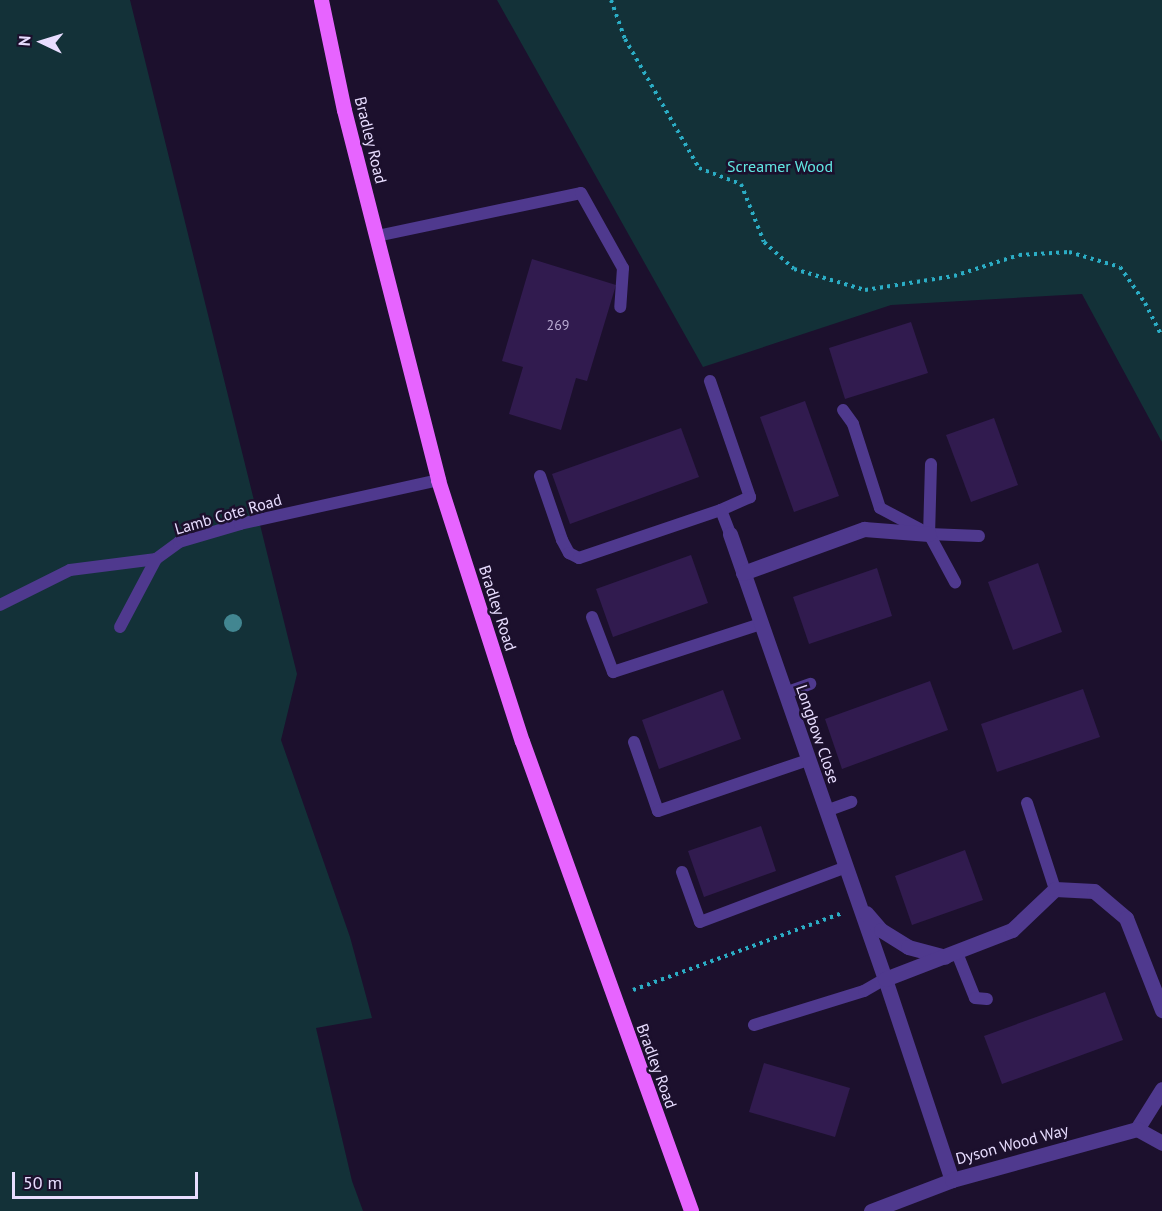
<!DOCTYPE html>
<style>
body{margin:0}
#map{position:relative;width:1162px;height:1211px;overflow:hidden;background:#1c102d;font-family:"PT Sans",sans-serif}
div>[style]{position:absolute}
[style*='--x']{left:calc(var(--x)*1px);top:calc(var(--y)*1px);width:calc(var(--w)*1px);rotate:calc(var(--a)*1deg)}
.green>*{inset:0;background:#133138}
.building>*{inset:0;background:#311b4f}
.path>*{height:4px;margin-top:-2px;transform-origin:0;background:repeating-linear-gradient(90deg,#2badc5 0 3px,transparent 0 7.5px)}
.service>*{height:12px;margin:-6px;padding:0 6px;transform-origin:6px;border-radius:6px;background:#4f398e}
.minor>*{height:15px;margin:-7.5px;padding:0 7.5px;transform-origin:7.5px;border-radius:7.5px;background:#4f398e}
.primary>*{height:15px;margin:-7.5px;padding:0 7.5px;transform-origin:7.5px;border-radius:7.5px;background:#e764ff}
.trees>*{width:18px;height:18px;margin:-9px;border-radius:50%;background:#428691}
span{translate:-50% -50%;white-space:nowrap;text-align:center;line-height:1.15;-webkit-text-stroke:5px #1c102d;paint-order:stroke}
.number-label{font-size:14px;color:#baacd3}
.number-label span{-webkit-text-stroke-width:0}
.street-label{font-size:16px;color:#e8ddff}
.park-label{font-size:16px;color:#61e7e2}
.north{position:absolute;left:12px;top:12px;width:60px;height:60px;-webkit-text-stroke:4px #1c102d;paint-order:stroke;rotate:274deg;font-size:16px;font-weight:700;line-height:24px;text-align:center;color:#e8ddff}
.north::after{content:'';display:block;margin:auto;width:21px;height:27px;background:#e8ddff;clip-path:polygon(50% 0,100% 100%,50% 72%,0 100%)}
.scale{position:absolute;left:12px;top:1172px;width:186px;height:27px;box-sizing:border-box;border:3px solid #e8ddff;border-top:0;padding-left:8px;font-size:18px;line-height:21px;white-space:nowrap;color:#e8ddff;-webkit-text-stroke:4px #1c102d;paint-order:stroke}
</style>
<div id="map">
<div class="green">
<div style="clip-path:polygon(0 0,130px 0,297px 674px,281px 740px,350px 937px,372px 1018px,316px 1028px,352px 1181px,363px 1211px,0 1211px)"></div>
<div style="clip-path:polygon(497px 0,1162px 0,1162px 442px,1082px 294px,891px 305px,703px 367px)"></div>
</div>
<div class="building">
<div style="clip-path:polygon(532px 259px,616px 285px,587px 381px,576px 378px,561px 430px,509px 414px,523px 367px,502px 361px)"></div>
<div style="clip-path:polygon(911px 322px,928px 373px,845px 399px,829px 348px)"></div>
<div style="clip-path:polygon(805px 401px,839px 496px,794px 512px,760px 417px)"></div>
<div style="clip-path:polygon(994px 418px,1018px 485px,971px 502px,946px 435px)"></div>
<div style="clip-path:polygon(681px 428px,699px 477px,570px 524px,552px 474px)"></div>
<div style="clip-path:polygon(691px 555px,708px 603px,613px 637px,596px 589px)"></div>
<div style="clip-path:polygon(1038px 563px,1062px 632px,1013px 650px,988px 582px)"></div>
<div style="clip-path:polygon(877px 568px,892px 616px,809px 644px,793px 597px)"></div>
<div style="clip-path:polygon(930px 681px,948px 730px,842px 769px,825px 719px)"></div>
<div style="clip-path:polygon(1083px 689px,1100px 737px,997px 772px,981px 724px)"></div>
<div style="clip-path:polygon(723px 690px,741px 739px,659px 769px,642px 720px)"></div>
<div style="clip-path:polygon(761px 826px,776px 871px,704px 897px,688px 851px)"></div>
<div style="clip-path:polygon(965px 850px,983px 900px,912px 925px,895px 876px)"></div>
<div style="clip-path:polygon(1105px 992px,1123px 1040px,1002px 1084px,984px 1036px)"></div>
<div style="clip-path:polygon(764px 1063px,850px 1088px,835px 1137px,749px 1112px)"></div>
</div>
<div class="path">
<div style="--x:611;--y:0;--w:41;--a:70.3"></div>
<div style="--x:625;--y:39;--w:149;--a:60.2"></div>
<div style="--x:699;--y:168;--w:45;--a:20.9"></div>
<div style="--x:741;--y:184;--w:62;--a:68.4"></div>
<div style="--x:764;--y:242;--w:40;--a:42"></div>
<div style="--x:794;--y:269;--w:74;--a:16.5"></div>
<div style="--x:865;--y:290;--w:90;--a:-8.9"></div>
<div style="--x:954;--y:276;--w:68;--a:-17.9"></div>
<div style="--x:1019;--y:255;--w:50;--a:-3.4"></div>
<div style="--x:1069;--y:252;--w:53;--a:16.4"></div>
<div style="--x:1120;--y:267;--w:44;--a:55.2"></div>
<div style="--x:1145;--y:303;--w:37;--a:63"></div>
<div style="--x:633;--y:990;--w:223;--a:-20.2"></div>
</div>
<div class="service">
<div style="--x:377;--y:236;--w:208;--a:-11.9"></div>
<div style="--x:581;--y:193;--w:86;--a:60.8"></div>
<div style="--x:623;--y:268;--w:39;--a:94"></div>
<div style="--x:710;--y:381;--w:123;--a:71"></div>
<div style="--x:750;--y:497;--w:32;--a:156"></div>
<div style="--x:843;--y:410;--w:17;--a:54"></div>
<div style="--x:853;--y:424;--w:88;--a:72.2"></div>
<div style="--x:880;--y:508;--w:55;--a:28"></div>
<div style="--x:929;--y:534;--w:50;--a:2.3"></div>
<div style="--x:931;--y:464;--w:70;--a:91.6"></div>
<div style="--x:929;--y:534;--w:55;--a:61.6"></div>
<div style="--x:540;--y:476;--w:68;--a:71"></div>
<div style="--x:562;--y:540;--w:15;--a:62"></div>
<div style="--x:569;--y:553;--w:11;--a:27"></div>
<div style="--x:579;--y:558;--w:150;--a:-18.7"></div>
<div style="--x:721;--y:510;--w:26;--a:69"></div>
<div style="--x:0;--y:605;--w:78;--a:-26.6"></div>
<div style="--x:70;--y:570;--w:87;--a:-7.3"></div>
<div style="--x:156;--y:559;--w:29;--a:-36"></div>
<div style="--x:179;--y:542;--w:64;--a:-16.4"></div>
<div style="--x:240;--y:524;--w:203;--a:-12.5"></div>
<div style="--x:592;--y:617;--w:59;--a:69.1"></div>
<div style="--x:613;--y:672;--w:156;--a:-18"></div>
<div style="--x:120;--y:627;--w:77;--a:-62.1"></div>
<div style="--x:785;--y:693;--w:27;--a:-20"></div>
<div style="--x:634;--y:742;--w:73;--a:70.8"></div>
<div style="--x:658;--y:811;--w:158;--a:-18.8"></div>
<div style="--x:1027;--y:803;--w:90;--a:72"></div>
<div style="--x:826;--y:811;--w:27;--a:-20"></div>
<div style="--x:682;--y:872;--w:53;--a:70.2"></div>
<div style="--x:700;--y:922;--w:156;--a:-20.6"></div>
<div style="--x:957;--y:953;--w:48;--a:68.2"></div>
<div style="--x:975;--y:998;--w:12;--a:5"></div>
<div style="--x:754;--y:1025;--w:115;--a:-17.2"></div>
<div style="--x:864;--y:991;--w:24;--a:-30"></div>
</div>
<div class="minor">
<div style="--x:730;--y:534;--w:471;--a:70.8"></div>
<div style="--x:885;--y:979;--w:212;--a:71.6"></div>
<div style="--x:743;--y:573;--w:129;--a:-20"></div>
<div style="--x:864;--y:529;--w:65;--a:4.4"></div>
<div style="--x:866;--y:913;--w:23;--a:49"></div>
<div style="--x:881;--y:930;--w:32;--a:32"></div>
<div style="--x:908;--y:947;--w:38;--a:15"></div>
<div style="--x:885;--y:979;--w:136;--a:-21.1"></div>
<div style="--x:1012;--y:930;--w:59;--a:-43.6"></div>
<div style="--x:1055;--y:889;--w:39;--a:3"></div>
<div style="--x:1094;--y:891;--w:42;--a:40.2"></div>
<div style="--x:1126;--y:918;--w:99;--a:68.6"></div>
<div style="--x:1137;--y:1129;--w:47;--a:-58"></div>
<div style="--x:871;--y:1211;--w:87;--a:-20.9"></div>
<div style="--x:952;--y:1180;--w:192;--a:-15.4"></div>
<div style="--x:1137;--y:1129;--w:29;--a:29"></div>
</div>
<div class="primary">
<div style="--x:321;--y:0;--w:112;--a:78.2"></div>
<div style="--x:344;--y:110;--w:382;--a:75.7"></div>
<div style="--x:438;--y:480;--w:274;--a:72.2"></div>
<div style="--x:522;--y:741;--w:499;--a:70.2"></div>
</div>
<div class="trees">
<div style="left:233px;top:623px"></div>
</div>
<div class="number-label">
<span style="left:558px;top:325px">269</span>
</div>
<div class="street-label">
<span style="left:371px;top:140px;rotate:76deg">Bradley Road</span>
<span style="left:228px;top:514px;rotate:-16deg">Lamb Cote Road</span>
<span style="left:498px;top:608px;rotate:72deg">Bradley Road</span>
<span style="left:818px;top:734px;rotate:71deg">Longbow Close</span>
<span style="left:657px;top:1066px;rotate:70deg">Bradley Road</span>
<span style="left:1012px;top:1144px;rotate:-15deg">Dyson Wood Way</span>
</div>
<div class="park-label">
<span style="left:780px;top:166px">Screamer Wood</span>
</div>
<div class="north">N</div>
<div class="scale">50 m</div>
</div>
